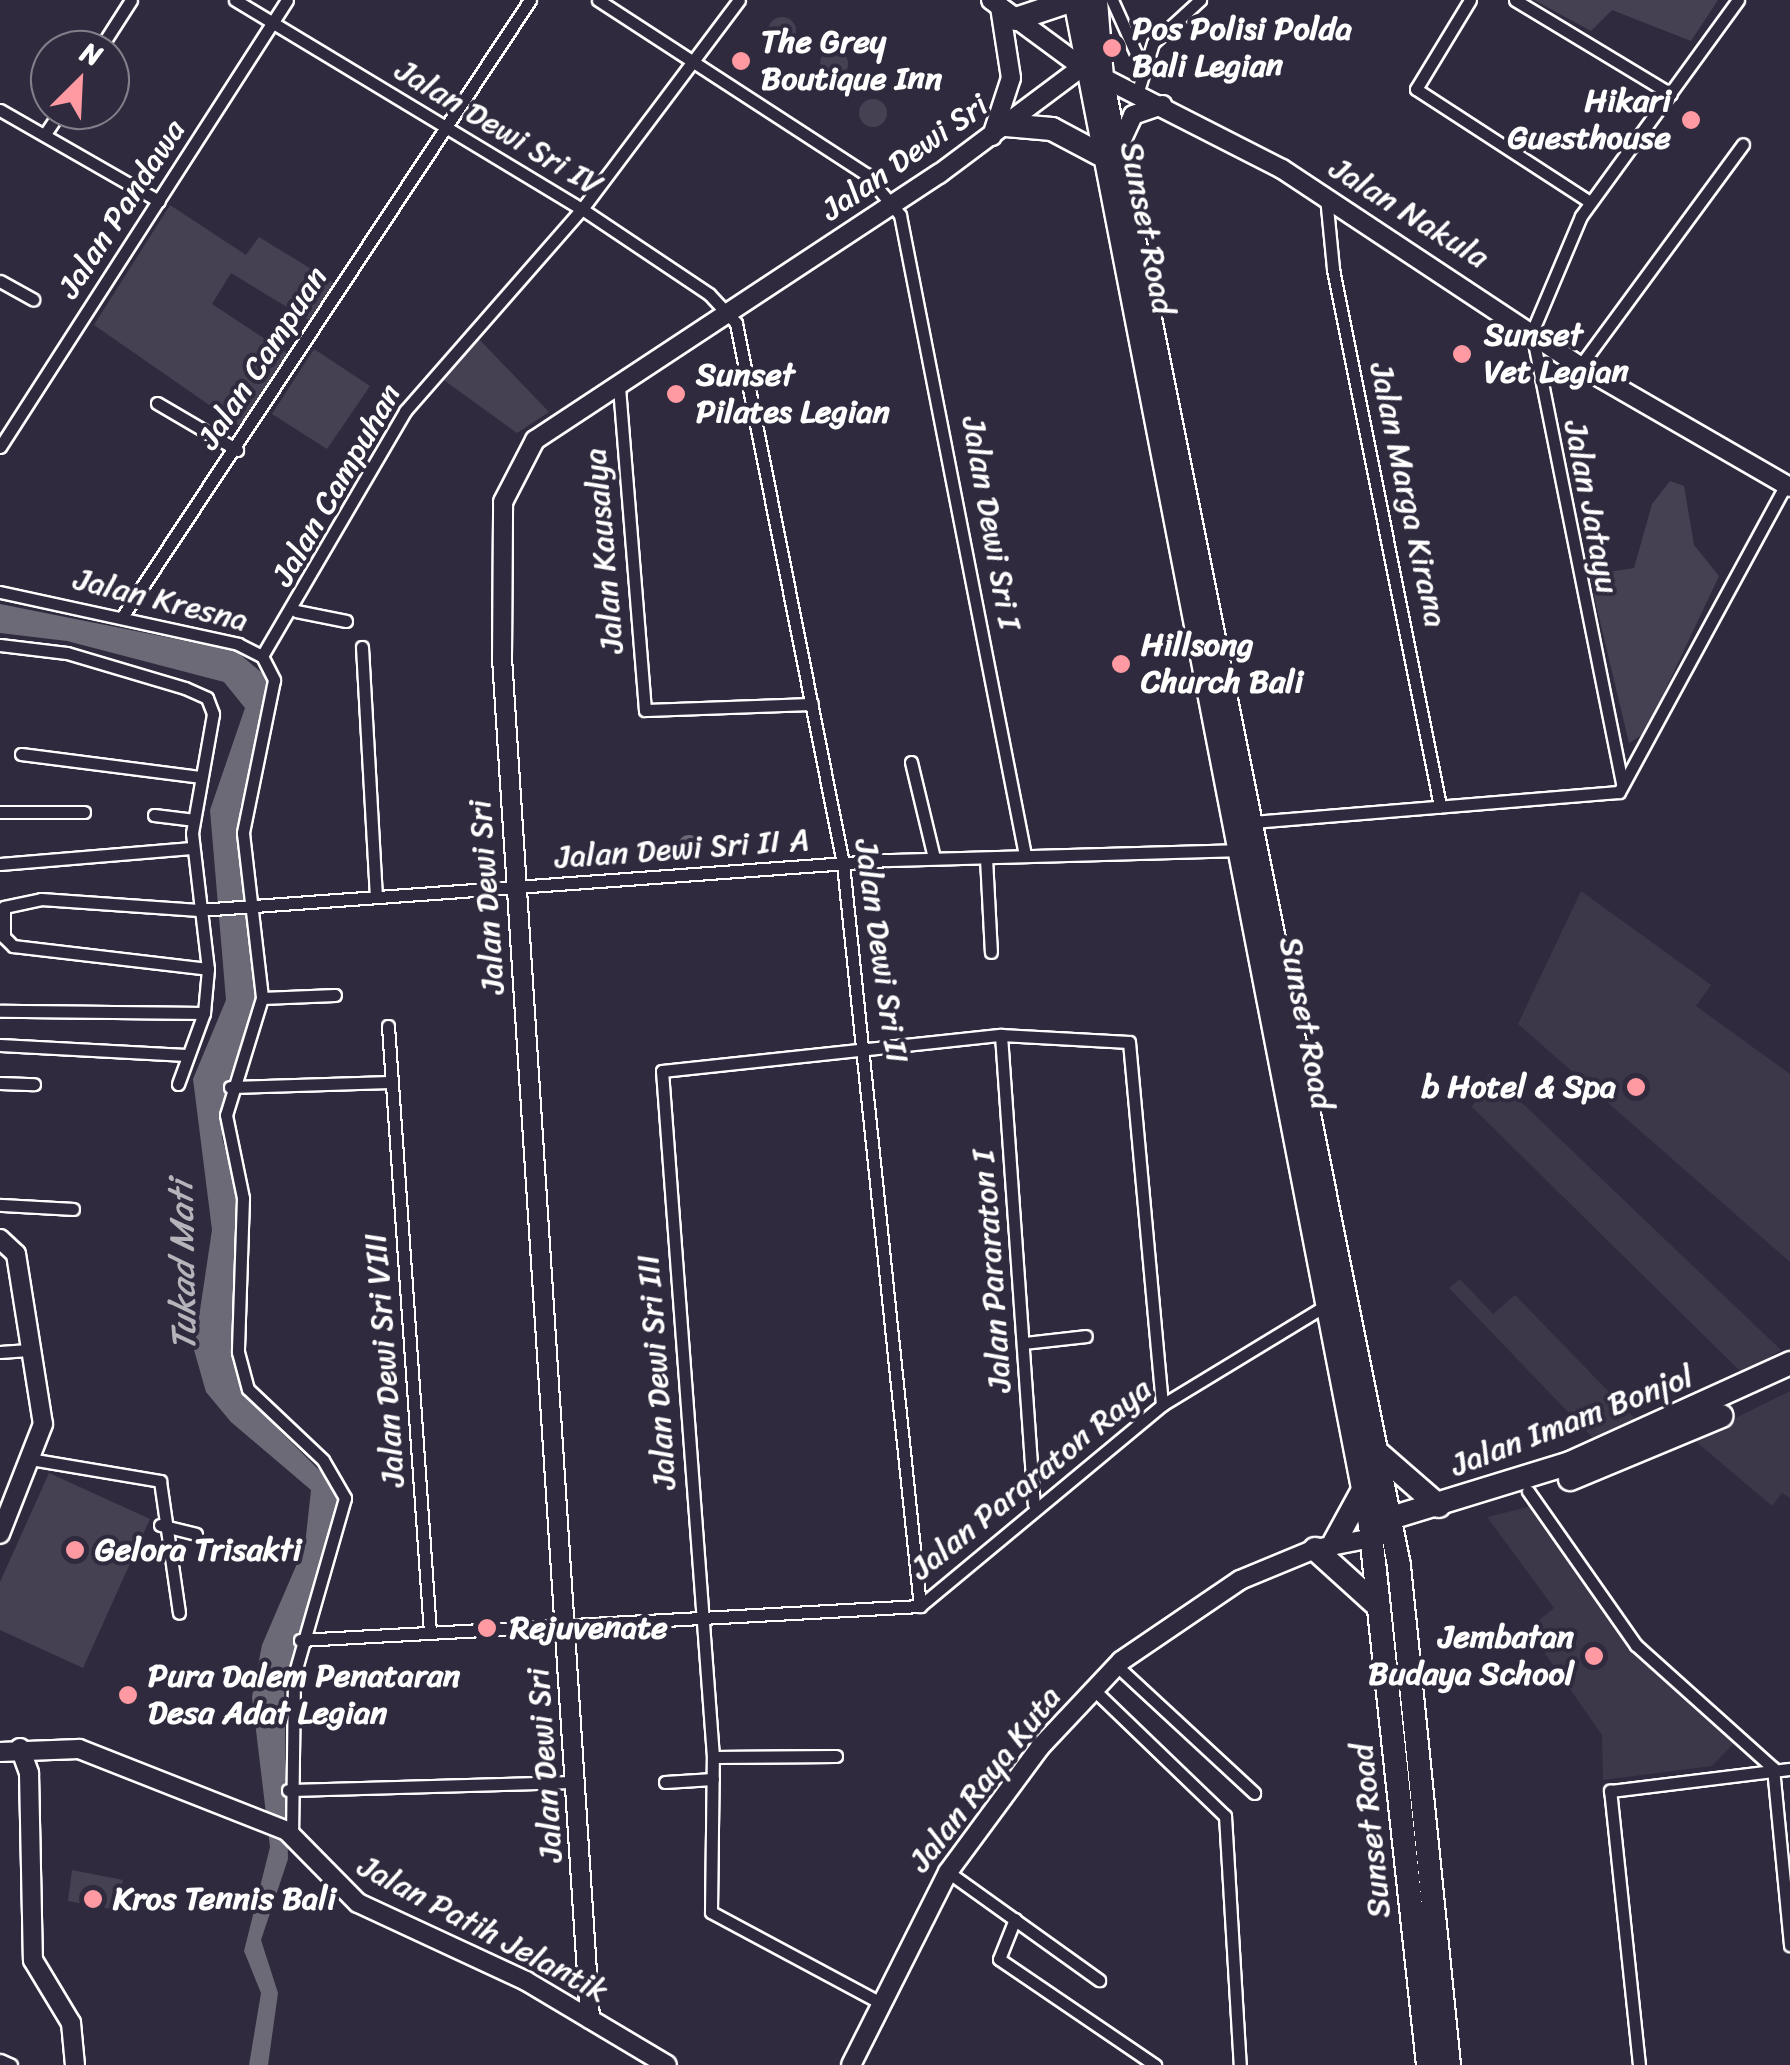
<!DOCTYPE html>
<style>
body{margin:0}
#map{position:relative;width:1790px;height:2065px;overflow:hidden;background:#2f2a3d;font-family:Sriracha,sans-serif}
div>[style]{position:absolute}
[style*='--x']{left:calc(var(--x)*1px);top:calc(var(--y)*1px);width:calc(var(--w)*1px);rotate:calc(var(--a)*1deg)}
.built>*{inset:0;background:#3c3749}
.green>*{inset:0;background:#464152}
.round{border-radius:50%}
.water>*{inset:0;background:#6d6a77}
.roads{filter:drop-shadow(2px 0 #fff) drop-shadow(-2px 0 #fff) drop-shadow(0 2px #fff) drop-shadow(0 -2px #fff)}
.street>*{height:11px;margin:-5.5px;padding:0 5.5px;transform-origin:5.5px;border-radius:5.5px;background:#2f2a3d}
.secondary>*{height:18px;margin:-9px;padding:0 9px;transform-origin:9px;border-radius:9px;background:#2f2a3d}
.highway>*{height:22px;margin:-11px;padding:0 11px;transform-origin:11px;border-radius:11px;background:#2f2a3d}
.dots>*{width:28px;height:28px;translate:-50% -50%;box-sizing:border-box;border:5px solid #2f2a3d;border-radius:50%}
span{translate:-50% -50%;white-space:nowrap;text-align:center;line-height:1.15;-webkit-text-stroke:8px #2f2a3d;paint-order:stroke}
.poi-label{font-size:32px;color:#fff;font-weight:700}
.left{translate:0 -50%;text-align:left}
.right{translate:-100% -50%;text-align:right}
.street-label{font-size:32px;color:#fff}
.water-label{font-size:35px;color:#b6b4bb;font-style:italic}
.north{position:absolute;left:30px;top:30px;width:100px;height:100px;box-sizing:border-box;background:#2f2a3d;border:2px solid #827f8b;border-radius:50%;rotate:24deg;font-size:28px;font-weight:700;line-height:40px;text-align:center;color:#fff}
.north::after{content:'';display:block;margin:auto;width:35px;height:45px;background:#ff9aa2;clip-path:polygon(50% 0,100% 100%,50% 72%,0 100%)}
</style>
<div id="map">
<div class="built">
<div style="clip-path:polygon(1581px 891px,1711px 985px,1696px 1006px,1790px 1074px,1790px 1262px,1518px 1024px)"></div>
<div style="clip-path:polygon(1489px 1073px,1521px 1102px,1781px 1350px,1743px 1374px,1472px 1107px)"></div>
<div style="clip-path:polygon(1460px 1279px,1493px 1314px,1515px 1295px,1640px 1424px,1593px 1438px,1449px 1288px)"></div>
<div style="clip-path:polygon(1790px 1391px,1790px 1498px,1782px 1493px,1772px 1506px,1693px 1439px)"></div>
<div style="clip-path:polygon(1532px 1506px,1621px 1635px,1739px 1738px,1712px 1766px,1603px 1780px,1602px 1735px,1528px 1629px,1554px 1608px,1487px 1517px)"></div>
</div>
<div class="green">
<div style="clip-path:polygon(1534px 0,1718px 0,1691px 41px,1612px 10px,1591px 31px)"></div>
<div class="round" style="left:768px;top:17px;width:28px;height:28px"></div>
<div class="round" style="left:820px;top:50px;width:28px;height:28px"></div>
<div class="round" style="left:859px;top:99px;width:28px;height:28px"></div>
<div style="clip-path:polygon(170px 205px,246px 255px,259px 237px,334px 283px,310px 321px,231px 273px,212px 304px,288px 354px,241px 427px,94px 325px)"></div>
<div style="clip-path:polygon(477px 337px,549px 412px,517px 433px,441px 378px)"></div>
<div style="clip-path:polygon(314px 349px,370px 386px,327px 449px,272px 414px)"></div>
<div style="clip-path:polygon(1670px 481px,1684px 486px,1694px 545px,1719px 576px,1645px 733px,1629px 743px,1589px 575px,1634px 568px,1652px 504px)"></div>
<div style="clip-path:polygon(49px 1473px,150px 1519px,83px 1668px,0 1630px,0 1582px)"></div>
<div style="clip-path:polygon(72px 1870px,123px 1880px,117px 1910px,68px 1901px)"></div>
</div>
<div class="water">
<div style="clip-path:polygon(0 604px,236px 651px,268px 678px,272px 705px,240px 808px,258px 995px,228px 1082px,222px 1138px,239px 1197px,233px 1354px,246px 1397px,342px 1493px,335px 1541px,284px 1689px,288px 1859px,261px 1940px,278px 1993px,268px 2065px,249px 2065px,261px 1993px,244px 1951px,270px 1847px,252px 1697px,262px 1645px,305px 1545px,311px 1490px,231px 1422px,206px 1392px,194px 1350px,212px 1230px,193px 1079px,226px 1000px,210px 810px,245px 708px,224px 682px,67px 641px,0 633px)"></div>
<div class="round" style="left:678px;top:835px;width:22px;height:22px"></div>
</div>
<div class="roads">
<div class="street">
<div style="--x:235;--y:0;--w:405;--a:31.1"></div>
<div style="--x:582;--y:209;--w:153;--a:33.8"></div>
<div style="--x:709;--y:294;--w:40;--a:47"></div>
<div style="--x:736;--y:323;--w:551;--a:78.81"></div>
<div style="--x:843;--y:864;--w:746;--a:84.08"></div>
<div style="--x:598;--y:0;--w:320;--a:33"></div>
<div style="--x:866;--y:174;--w:53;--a:50.3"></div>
<div style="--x:900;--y:215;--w:652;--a:78.95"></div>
<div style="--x:1112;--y:0;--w:76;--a:65.8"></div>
<div style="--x:1470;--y:0;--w:104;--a:121.2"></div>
<div style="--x:1416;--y:89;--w:207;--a:33"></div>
<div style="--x:1515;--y:0;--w:182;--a:31.1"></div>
<div style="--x:99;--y:50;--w:59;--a:-57.4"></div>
<div style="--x:1137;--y:94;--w:53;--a:-72.6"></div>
<div style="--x:1153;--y:43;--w:64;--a:-42.5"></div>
<div style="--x:0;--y:110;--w:183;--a:29.8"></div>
<div style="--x:45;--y:134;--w:29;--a:-56"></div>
<div style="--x:1326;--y:197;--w:72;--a:84.4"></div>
<div style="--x:1333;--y:269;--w:548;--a:78.73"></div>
<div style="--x:0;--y:281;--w:38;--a:29"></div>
<div style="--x:1580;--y:366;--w:275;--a:-53.7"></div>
<div style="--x:619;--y:387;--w:324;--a:85.4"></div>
<div style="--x:645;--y:710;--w:167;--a:-2.1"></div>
<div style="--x:157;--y:403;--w:93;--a:30.4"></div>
<div style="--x:0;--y:447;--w:531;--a:-57.3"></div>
<div style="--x:0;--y:592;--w:244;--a:12.3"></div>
<div style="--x:238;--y:644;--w:27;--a:27"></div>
<div style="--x:262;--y:656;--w:27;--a:63"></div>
<div style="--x:274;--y:680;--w:156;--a:101.5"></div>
<div style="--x:243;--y:833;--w:166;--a:83.4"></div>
<div style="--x:262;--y:998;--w:122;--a:107.1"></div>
<div style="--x:226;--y:1115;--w:85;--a:78.4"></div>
<div style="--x:243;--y:1198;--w:154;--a:91.9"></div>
<div style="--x:238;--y:1352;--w:38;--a:75"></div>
<div style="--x:248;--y:1389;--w:103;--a:43.4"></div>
<div style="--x:323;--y:1460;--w:44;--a:59.9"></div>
<div style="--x:345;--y:1498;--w:185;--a:106"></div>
<div style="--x:294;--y:1676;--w:158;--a:90.7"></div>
<div style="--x:296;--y:611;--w:51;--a:11.3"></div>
<div style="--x:124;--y:614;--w:736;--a:-56.53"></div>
<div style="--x:0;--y:645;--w:67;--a:6.8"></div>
<div style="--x:67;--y:653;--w:123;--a:16.5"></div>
<div style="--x:185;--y:688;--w:24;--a:24"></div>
<div style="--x:207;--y:698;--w:17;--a:69"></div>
<div style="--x:213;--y:714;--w:121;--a:100"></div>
<div style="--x:192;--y:833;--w:137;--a:83.3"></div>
<div style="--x:208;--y:969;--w:44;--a:95.2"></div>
<div style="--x:204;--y:1013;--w:204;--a:-179.4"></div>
<div style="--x:362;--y:647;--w:250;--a:86.8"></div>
<div style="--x:262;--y:656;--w:284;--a:-59.7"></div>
<div style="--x:405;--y:411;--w:269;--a:-48.8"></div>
<div style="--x:582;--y:209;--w:261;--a:-53.1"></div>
<div style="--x:21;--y:754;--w:180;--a:7.3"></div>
<div style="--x:911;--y:762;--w:99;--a:76.5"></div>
<div style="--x:1622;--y:783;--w:460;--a:-101.3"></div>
<div style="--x:1532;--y:332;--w:126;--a:-67.1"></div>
<div style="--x:1581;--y:216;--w:267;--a:-54"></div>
<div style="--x:0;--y:812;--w:84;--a:0"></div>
<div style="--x:154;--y:815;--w:39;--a:7"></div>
<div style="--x:1252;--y:822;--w:368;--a:-4.7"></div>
<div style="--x:1619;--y:792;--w:349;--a:-61.5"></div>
<div style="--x:986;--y:858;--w:94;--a:87"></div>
<div style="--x:0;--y:864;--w:192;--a:-4.8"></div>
<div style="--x:4;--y:937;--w:30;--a:-90"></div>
<div style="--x:4;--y:907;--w:38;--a:-12"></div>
<div style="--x:41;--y:899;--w:158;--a:4"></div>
<div style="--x:199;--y:910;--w:691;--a:-4.15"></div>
<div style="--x:888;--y:860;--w:350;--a:-1.6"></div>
<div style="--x:4;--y:937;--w:13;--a:45"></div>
<div style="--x:13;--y:946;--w:196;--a:6.7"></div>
<div style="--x:262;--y:998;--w:73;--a:-2.4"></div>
<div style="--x:388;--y:1026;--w:608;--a:86.04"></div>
<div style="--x:1001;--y:1035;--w:470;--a:86"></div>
<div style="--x:0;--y:1045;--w:186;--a:3.1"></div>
<div style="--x:0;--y:1083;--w:34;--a:2"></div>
<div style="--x:178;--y:1084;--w:76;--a:-69.9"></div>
<div style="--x:230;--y:1087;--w:162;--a:-1.8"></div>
<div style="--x:0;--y:1205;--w:73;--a:3.1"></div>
<div style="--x:1024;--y:1343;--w:62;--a:-6.4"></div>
<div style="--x:0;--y:1352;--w:32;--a:-4"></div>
<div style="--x:36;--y:1460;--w:126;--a:9.6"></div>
<div style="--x:160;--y:1481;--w:133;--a:81.8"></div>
<div style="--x:1528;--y:1491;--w:188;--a:55"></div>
<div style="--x:1636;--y:1645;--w:184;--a:41.9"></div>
<div style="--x:160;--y:1525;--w:37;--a:14"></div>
<div style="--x:300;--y:1640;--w:621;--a:-3.14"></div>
<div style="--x:920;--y:1606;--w:315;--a:-39.7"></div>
<div style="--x:1162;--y:1405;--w:194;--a:-31.3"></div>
<div style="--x:1117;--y:1666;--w:187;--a:42.8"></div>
<div style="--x:1094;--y:1690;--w:182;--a:43.9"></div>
<div style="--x:1225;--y:1816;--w:249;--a:86.6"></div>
<div style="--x:713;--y:1757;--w:123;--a:-0.5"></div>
<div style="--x:1773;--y:1768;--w:178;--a:84.5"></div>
<div style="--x:665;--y:1782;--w:48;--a:-3.6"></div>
<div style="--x:288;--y:1790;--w:288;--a:-1.6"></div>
<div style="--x:948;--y:1872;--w:186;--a:35.6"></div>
<div style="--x:1015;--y:1919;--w:43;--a:111.8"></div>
<div style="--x:999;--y:1959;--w:189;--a:34.2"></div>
<div style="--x:877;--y:2001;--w:188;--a:-151.8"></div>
<div style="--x:711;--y:1912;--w:155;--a:-89.3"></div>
<div style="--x:713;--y:1757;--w:688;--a:-94.25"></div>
<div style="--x:662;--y:1071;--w:341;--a:-6.1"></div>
<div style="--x:1001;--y:1035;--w:128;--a:3.1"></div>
<div style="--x:1129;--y:1042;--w:364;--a:84.8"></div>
<div style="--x:0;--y:2060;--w:12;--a:24"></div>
<div style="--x:1639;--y:2065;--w:276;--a:-96"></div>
<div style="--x:1610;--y:1791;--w:181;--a:-7"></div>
</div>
<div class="secondary">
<div style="--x:991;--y:0;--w:113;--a:36.4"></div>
<div style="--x:1082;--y:67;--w:225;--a:27"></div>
<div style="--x:1282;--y:169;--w:357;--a:33.5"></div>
<div style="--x:1580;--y:366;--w:242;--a:30"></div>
<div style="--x:992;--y:136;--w:61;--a:-71.9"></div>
<div style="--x:1011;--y:78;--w:72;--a:-98.8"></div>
<div style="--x:1117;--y:150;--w:38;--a:-65"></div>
<div style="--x:1133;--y:115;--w:31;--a:-19"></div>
<div style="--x:0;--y:1239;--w:22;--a:43"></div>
<div style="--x:16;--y:1254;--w:172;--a:81"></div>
<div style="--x:43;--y:1424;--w:118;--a:111.4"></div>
<div style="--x:20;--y:1748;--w:27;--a:70"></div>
<div style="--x:29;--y:1773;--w:187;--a:88.8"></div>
<div style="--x:33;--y:1960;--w:74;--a:58.9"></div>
<div style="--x:71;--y:2023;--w:42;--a:84.6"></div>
<div style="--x:0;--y:1752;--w:79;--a:-2.2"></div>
<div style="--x:79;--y:1749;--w:224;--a:21.5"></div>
<div style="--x:287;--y:1831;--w:101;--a:45.4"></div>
<div style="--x:358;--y:1903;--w:185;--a:24.9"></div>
<div style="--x:526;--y:1981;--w:164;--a:30.8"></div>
<div style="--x:590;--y:2019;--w:1363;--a:-93.7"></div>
<div style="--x:502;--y:659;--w:157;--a:-89.6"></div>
<div style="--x:503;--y:502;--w:70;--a:-62.7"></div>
<div style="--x:535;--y:440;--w:484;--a:-33.4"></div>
<div style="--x:939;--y:174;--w:179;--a:-36.8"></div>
<div style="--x:851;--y:2065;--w:216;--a:-63.3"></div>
<div style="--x:948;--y:1872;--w:155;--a:-53.6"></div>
<div style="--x:1040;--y:1747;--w:118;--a:-46.7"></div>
<div style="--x:1121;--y:1661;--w:144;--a:-34.2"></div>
<div style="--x:1240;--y:1580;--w:81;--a:-22.5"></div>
<div style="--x:1315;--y:1549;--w:58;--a:-10.9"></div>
</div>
<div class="highway">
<div style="--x:1075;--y:0;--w:1553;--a:79.05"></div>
<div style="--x:1370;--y:1525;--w:543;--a:83.87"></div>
<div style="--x:1096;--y:0;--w:78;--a:85.6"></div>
<div style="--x:1102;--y:78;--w:1517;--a:78.71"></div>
<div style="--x:1399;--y:1566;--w:501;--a:84.28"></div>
<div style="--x:1016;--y:19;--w:60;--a:-18.4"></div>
<div style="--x:1006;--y:125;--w:46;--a:5"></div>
<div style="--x:1052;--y:129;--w:53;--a:28"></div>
<div style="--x:1377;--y:1452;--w:82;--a:41.1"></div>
<div style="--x:1570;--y:1479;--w:164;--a:-22.6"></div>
<div style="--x:1378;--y:1522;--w:201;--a:-17.1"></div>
<div style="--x:1570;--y:1463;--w:242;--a:-24.4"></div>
<div style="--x:1334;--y:1543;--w:60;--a:-61.3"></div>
<div style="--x:1315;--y:1549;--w:86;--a:42.2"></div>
</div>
</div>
<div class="dots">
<div style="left:1112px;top:48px;background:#ff9aa2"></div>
<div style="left:741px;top:61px;background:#ff9aa2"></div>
<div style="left:1691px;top:120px;background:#ff9aa2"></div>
<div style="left:1462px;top:354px;background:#ff9aa2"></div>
<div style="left:676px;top:394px;background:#ff9aa2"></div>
<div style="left:1121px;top:664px;background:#ff9aa2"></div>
<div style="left:1636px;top:1087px;background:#ff9aa2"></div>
<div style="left:75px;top:1550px;background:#ff9aa2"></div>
<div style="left:487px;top:1628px;background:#ff9aa2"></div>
<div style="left:1594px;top:1656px;background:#ff9aa2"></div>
<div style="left:128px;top:1695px;background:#ff9aa2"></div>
<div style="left:93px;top:1899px;background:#ff9aa2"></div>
</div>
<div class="poi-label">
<span class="left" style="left:1132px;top:48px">Pos Polisi Polda<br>Bali Legian</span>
<span class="left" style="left:761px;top:61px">The Grey<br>Boutique Inn</span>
<span class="right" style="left:1671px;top:120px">Hikari<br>Guesthouse</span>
<span class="left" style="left:1484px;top:354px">Sunset<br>Vet Legian</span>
<span class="left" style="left:696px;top:394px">Sunset<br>Pilates Legian</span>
<span class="left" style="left:1141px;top:664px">Hillsong<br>Church Bali</span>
<span class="right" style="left:1616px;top:1087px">b Hotel &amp; Spa</span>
<span class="left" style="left:95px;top:1550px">Gelora Trisakti</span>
<span class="left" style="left:510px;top:1628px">Rejuvenate</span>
<span class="right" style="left:1574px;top:1656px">Jembatan<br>Budaya School</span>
<span class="left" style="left:148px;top:1695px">Pura Dalem Penataran<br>Desa Adat Legian</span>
<span class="left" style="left:113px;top:1899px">Kros Tennis Bali</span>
</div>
<div class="street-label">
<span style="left:499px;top:128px;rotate:31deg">Jalan Dewi Sri IV</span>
<span style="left:905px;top:158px;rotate:-35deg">Jalan Dewi Sri</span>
<span style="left:122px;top:209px;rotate:-57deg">Jalan Pandawa</span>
<span style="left:1409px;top:213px;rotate:32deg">Jalan Nakula</span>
<span style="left:1147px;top:228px;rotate:79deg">Sunset Road</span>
<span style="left:263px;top:358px;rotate:-57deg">Jalan Campuan</span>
<span style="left:337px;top:485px;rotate:-60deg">Jalan Campuhan</span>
<span style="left:1408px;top:495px;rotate:78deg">Jalan Marga Kirana</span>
<span style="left:1591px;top:507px;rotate:79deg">Jalan Jatayu</span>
<span style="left:991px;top:523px;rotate:80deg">Jalan Dewi Sri I</span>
<span style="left:604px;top:551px;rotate:-95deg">Jalan Kausalya</span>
<span style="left:161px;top:600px;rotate:14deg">Jalan Kresna</span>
<span style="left:682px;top:849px;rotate:-4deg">Jalan Dewi Sri II A</span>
<span style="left:487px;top:897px;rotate:-94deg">Jalan Dewi Sri</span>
<span style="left:881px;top:951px;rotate:82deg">Jalan Dewi Sri II</span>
<span style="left:1306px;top:1023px;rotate:79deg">Sunset Road</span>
<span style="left:992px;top:1271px;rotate:-94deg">Jalan Pararaton I</span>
<span style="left:385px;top:1360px;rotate:-94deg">Jalan Dewi Sri VIII</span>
<span style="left:657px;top:1372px;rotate:-94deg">Jalan Dewi Sri III</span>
<span style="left:1572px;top:1421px;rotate:-21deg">Jalan Imam Bonjol</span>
<span style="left:1031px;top:1479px;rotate:-39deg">Jalan Pararaton Raya</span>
<span style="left:545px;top:1765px;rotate:-94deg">Jalan Dewi Sri</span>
<span style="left:985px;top:1779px;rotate:-52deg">Jalan Raya Kuta</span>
<span style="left:1371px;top:1831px;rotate:-96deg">Sunset Road</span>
<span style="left:483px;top:1929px;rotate:28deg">Jalan Patih Jelantik</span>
</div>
<div class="water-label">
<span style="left:182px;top:1266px;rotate:-91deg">Tukad Mati</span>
</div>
<div class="north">N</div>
</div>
